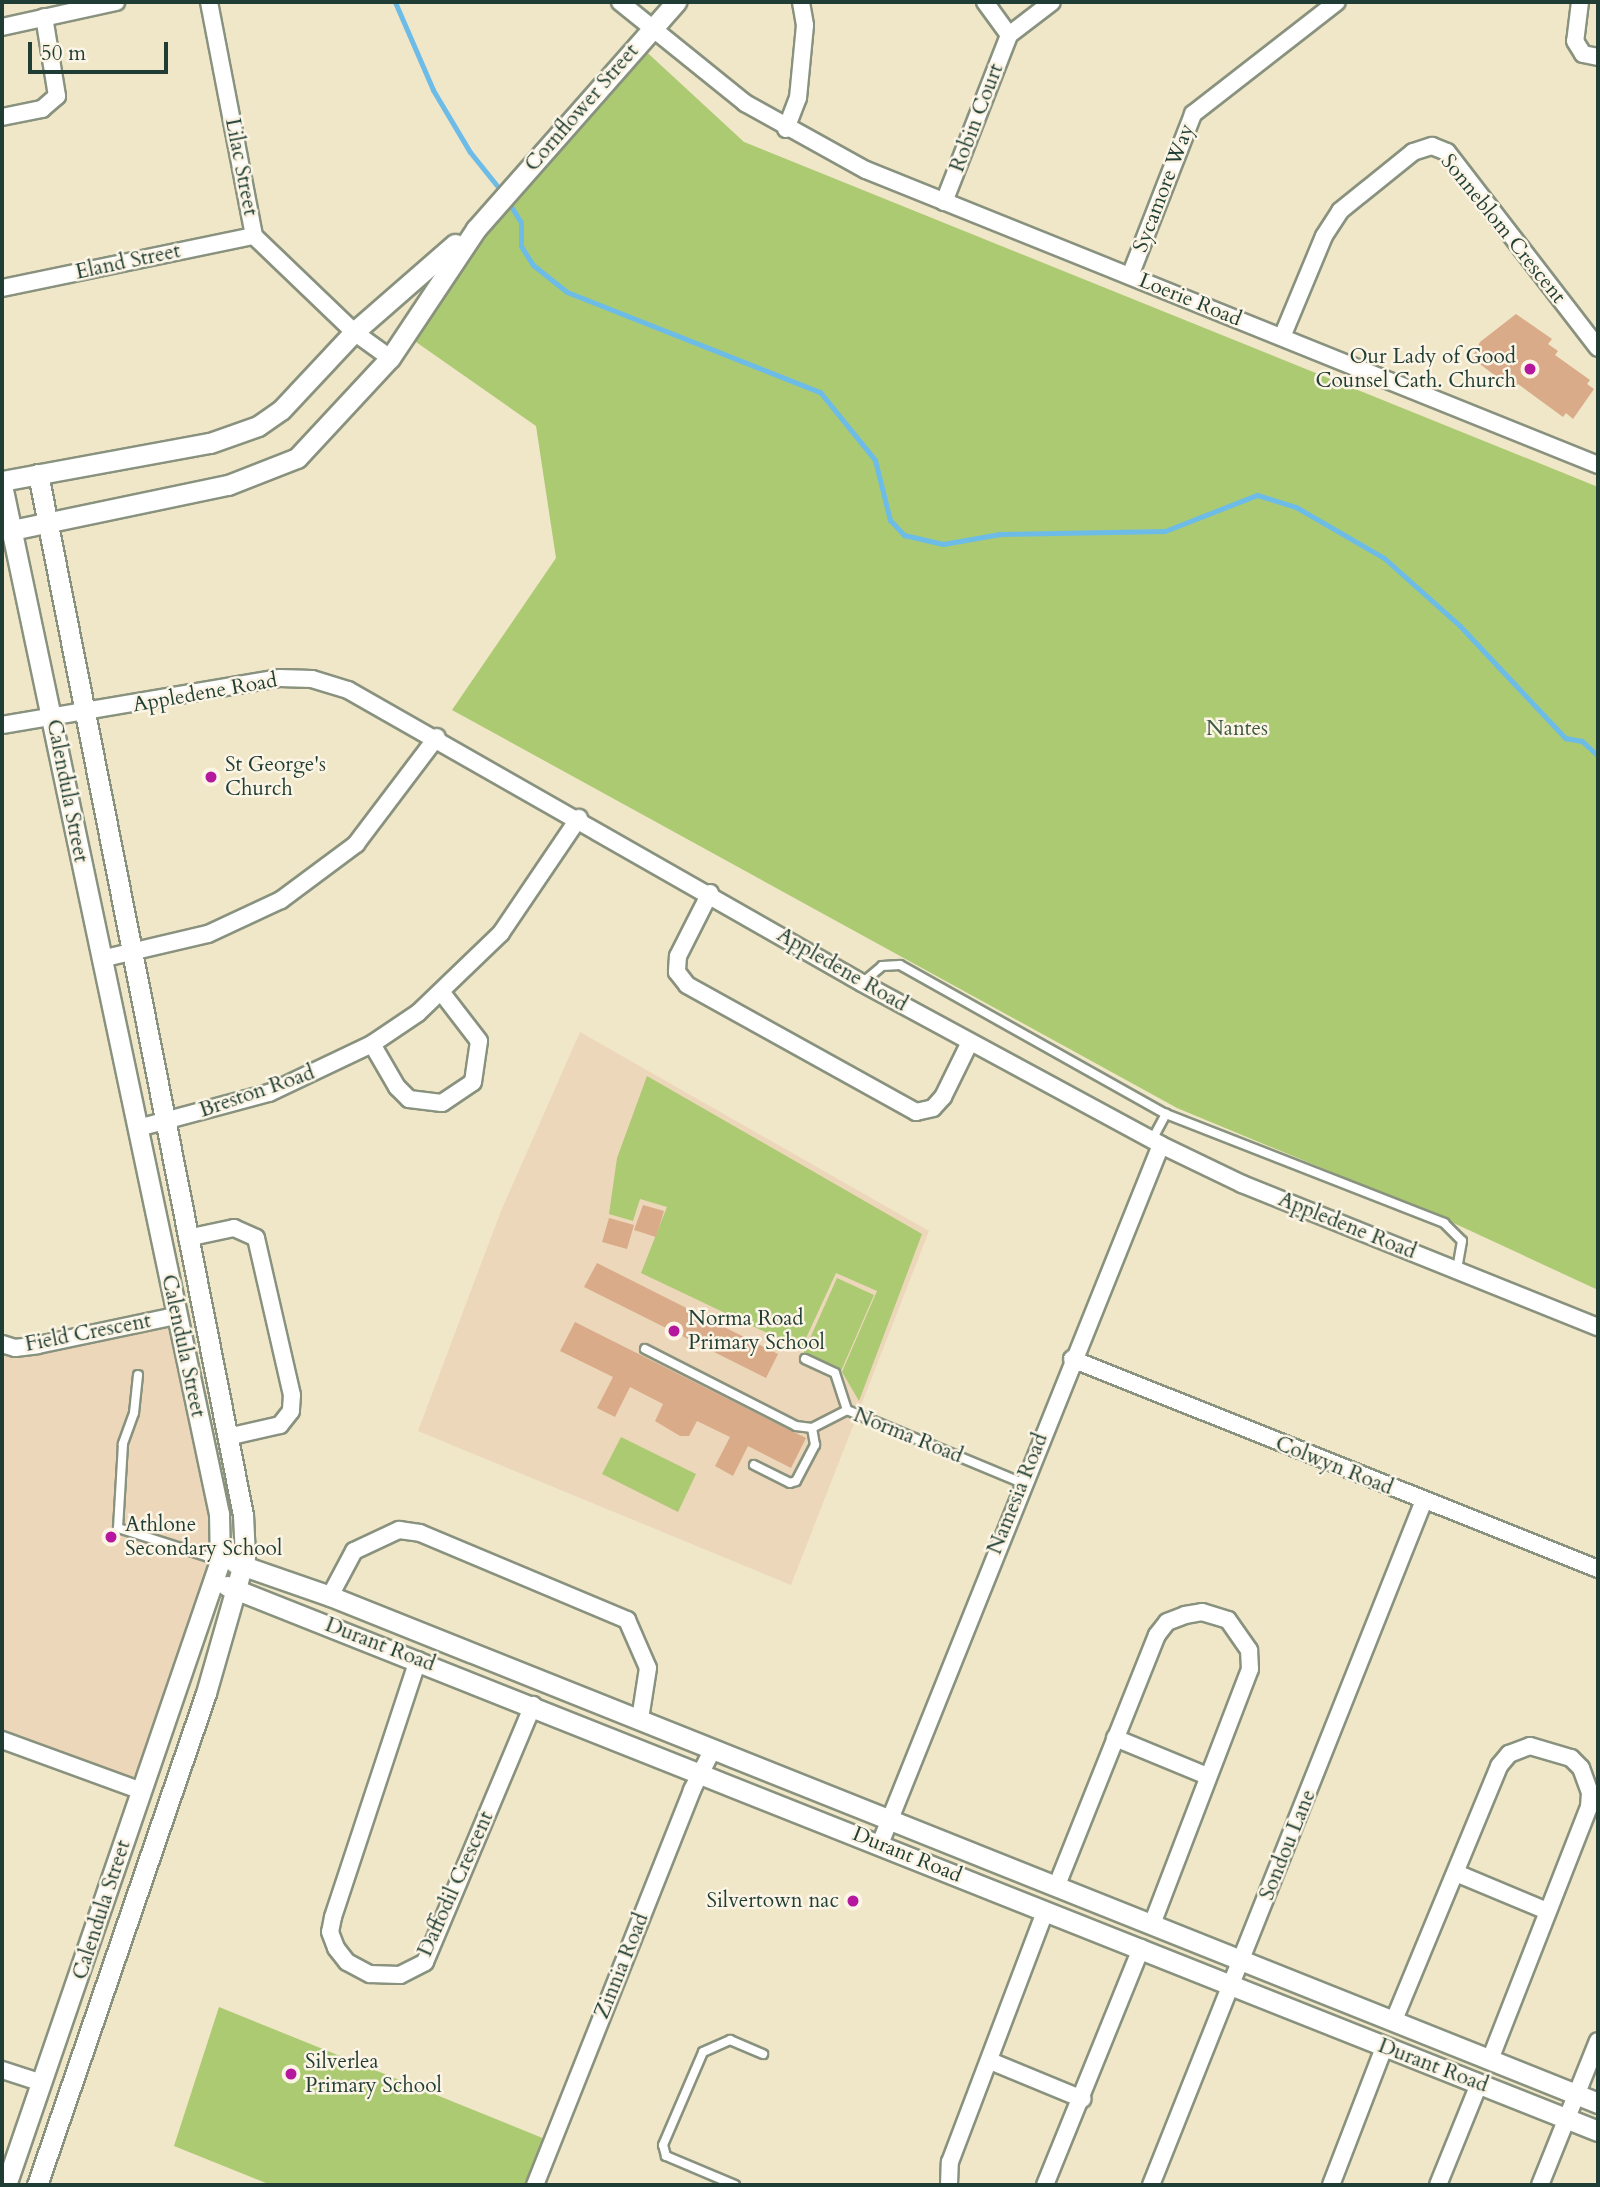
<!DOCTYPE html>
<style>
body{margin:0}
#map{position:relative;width:1600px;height:2187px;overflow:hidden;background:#f0e6c8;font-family:Cardo,serif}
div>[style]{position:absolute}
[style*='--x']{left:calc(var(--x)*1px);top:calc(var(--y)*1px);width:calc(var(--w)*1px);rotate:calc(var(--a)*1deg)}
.built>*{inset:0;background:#edd7ba}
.green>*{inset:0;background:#abca72}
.stream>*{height:5px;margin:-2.5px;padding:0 2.5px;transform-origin:2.5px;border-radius:2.5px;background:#6dbce8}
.building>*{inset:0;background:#d9ab88}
.roads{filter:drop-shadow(2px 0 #88927e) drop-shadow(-2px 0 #88927e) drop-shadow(0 2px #88927e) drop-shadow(0 -2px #88927e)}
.service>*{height:8px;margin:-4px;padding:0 4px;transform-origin:4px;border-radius:4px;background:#fff}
.minor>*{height:16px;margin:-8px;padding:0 8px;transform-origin:8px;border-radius:8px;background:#fff}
.tertiary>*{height:19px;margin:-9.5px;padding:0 9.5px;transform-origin:9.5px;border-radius:9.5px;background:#fff}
.dots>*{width:19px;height:19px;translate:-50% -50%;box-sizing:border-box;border:4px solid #fcf5e5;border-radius:50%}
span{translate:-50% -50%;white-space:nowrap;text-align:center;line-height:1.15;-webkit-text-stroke:5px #fcf5e5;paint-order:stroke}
.street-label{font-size:21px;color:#1f3d34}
.poi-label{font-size:21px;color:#1f3d34}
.right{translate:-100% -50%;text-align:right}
.left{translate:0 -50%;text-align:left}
.park-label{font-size:21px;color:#3b5940}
.frame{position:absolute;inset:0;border:4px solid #1f3d34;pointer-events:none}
.scale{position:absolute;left:28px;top:42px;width:140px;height:32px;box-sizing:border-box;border:4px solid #1f3d34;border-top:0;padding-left:9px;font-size:21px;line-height:24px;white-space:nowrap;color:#1f3d34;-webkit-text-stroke:5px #fcf5e5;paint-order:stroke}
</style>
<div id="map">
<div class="built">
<div style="clip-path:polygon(580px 1032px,929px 1231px,791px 1585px,418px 1431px,501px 1211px)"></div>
<div style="clip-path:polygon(176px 1316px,220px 1561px,141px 1791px,2px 1740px,2px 1344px)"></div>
</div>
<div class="green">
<div style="clip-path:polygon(639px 45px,744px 142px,1598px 487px,1598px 1290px,1447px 1220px,1177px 1108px,452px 710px,556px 558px,536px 426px,406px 335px)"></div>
<div style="clip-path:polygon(647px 1076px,922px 1234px,859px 1401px,842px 1372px,877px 1291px,836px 1273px,801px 1349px,641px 1273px,667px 1207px,640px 1199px,633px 1221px,609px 1214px,617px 1158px)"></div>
<div style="clip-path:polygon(837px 1278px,874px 1295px,841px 1371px,803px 1354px)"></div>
<div style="clip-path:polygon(621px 1437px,696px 1474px,678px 1512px,602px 1474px)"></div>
<div style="clip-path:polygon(219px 2007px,550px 2141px,534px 2185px,271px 2185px,174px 2146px)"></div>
</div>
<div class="stream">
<div style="--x:395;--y:2;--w:96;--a:66.6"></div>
<div style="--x:433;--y:90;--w:72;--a:59.2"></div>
<div style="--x:470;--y:152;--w:51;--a:51.3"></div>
<div style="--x:507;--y:200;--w:26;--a:58"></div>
<div style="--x:521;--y:222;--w:24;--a:90"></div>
<div style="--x:521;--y:246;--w:22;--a:58"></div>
<div style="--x:533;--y:265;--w:43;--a:38.5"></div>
<div style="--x:567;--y:292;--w:272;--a:21.6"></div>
<div style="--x:820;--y:392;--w:87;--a:51"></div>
<div style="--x:875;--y:460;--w:62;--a:76"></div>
<div style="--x:890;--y:520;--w:21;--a:47"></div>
<div style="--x:904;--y:535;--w:40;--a:13"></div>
<div style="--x:943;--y:544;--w:58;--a:-10"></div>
<div style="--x:1000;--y:534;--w:165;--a:-1"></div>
<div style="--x:1165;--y:531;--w:99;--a:-21.4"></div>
<div style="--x:1257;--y:495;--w:41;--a:17.1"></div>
<div style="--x:1296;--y:507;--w:102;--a:30.1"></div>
<div style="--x:1384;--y:558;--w:102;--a:41.8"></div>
<div style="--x:1460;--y:626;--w:154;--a:46.8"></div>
<div style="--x:1565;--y:738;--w:17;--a:10"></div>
<div style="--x:1582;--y:741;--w:22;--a:43"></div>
</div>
<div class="building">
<div style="clip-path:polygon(1516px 314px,1552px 339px,1548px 344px,1558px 351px,1555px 355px,1590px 380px,1587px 384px,1594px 389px,1573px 419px,1566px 413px,1563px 417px,1518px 384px,1514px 390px,1472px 358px,1480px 342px)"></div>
<div style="clip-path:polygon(643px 1205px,664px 1211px,656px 1237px,634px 1230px)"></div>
<div style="clip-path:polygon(609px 1218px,634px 1225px,627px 1249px,602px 1242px)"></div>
<div style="clip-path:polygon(597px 1263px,778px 1354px,766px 1378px,584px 1287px)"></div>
<div style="clip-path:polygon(575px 1322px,806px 1438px,791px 1468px,748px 1446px,733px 1476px,715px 1466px,730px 1437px,697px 1421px,689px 1436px,680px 1436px,655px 1421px,663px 1404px,630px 1387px,615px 1417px,597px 1408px,613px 1377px,560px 1351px)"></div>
</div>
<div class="roads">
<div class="service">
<div style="--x:862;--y:983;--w:26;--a:-40"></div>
<div style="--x:882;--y:966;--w:18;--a:-3"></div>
<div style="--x:900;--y:965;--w:305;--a:29.3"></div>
<div style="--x:1166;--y:1114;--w:299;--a:21.4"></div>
<div style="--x:1444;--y:1223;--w:25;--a:45"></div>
<div style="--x:1462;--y:1241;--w:29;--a:100"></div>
<div style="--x:1152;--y:1140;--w:30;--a:-62"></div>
<div style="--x:645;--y:1349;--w:169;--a:27"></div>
<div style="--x:796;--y:1426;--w:16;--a:7"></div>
<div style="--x:812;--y:1428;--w:39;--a:-27"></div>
<div style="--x:847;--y:1410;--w:190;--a:22.6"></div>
<div style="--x:805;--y:1359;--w:33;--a:25"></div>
<div style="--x:835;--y:1373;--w:39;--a:72"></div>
<div style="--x:138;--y:1375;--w:38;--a:96"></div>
<div style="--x:134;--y:1413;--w:33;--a:110"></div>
<div style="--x:123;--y:1444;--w:84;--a:93.4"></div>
<div style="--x:118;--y:1528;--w:105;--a:17.7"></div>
<div style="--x:754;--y:1465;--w:40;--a:26.6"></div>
<div style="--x:790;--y:1483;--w:6;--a:-18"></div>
<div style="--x:796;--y:1481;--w:41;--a:-62.2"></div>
<div style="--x:815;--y:1445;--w:17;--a:-100"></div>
<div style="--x:735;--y:2185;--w:75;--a:-157.2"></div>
<div style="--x:666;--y:2156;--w:11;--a:-105"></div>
<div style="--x:663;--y:2145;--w:101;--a:-66.7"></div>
<div style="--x:703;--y:2052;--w:30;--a:-24"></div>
<div style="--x:730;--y:2040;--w:36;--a:23"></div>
</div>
<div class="minor">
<div style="--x:209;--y:2;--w:238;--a:79.1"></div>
<div style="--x:254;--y:236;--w:139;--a:43.8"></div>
<div style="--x:354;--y:332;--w:44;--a:35.8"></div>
<div style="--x:620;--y:2;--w:161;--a:38.9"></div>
<div style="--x:745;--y:103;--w:138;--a:29"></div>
<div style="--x:866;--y:170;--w:789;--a:21.95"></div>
<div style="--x:985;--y:2;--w:41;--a:54"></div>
<div style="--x:1580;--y:2;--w:39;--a:97"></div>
<div style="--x:1575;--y:41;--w:15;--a:58"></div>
<div style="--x:1583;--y:54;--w:15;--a:11"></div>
<div style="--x:2;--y:27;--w:117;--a:-12.4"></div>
<div style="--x:2;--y:117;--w:41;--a:-11.3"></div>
<div style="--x:42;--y:109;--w:20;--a:-41"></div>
<div style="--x:57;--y:96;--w:80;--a:-99.3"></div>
<div style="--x:786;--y:129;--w:33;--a:-69"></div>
<div style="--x:798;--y:98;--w:73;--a:-84.5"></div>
<div style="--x:805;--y:25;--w:23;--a:-100"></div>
<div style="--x:944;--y:202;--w:179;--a:-68.7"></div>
<div style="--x:1009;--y:35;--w:54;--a:-37.5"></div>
<div style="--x:1130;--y:276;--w:174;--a:-68.7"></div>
<div style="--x:1193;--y:114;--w:182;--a:-37.9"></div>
<div style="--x:2;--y:288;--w:257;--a:-11.7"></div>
<div style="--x:1282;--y:337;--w:109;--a:-67.4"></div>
<div style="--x:1324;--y:236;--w:30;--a:-57"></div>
<div style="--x:1340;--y:211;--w:94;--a:-38.9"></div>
<div style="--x:1413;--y:152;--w:20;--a:-18"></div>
<div style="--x:1432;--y:146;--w:16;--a:22"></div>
<div style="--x:1447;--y:152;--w:247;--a:52.4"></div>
<div style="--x:2;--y:725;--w:282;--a:-9.6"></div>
<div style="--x:280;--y:678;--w:32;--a:2"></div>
<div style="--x:312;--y:679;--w:38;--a:17"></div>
<div style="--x:348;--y:690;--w:592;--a:29.68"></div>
<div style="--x:862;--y:983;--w:340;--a:28.4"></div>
<div style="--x:1161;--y:1145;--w:90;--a:25.7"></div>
<div style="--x:1242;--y:1184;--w:384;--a:21.9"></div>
<div style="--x:710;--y:893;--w:71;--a:116.9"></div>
<div style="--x:678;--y:956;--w:16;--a:94"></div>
<div style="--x:677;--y:972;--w:16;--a:52"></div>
<div style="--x:687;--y:985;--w:262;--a:29"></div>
<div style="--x:916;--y:1112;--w:17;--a:-13"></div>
<div style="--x:933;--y:1108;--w:15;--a:-48"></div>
<div style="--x:943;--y:1097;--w:61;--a:-63.9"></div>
<div style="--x:101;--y:959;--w:110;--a:-13.2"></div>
<div style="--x:208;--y:934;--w:81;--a:-25"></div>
<div style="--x:281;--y:900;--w:94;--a:-36.7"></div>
<div style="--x:356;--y:844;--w:134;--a:-52.9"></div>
<div style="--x:372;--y:1044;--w:50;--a:59.8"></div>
<div style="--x:397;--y:1087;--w:17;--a:45"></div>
<div style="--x:409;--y:1099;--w:33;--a:7"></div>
<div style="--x:442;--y:1103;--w:37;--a:-34"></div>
<div style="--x:473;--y:1082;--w:41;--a:-81.7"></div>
<div style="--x:479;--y:1041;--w:61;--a:-127.6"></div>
<div style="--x:138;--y:1128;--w:136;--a:-15"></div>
<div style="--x:269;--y:1093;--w:114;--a:-25.4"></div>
<div style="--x:372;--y:1044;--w:55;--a:-34"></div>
<div style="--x:418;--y:1013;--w:115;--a:-43.9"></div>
<div style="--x:501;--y:933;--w:139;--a:-55.9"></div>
<div style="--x:187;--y:1238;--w:48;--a:-12"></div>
<div style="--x:234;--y:1228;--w:24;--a:24"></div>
<div style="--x:256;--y:1238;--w:161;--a:77.1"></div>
<div style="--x:292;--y:1395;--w:16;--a:94"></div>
<div style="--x:291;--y:1411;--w:18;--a:128"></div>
<div style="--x:280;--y:1425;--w:54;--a:167.2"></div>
<div style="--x:2;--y:1344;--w:14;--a:17"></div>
<div style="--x:15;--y:1348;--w:23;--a:-7"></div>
<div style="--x:38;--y:1345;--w:141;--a:-11.9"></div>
<div style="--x:1072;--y:1359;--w:566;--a:21.76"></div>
<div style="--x:330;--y:1596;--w:51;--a:-61.9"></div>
<div style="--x:354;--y:1551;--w:50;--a:-25"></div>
<div style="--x:399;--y:1530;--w:21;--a:8"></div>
<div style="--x:420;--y:1533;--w:225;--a:22.8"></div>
<div style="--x:627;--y:1620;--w:52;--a:66.4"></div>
<div style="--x:648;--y:1668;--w:52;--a:98.9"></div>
<div style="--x:418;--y:1660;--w:271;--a:108.3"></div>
<div style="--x:333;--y:1917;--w:15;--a:101"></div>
<div style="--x:330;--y:1932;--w:17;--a:69"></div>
<div style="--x:336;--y:1948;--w:18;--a:52"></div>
<div style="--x:347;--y:1962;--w:26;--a:28"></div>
<div style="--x:370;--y:1974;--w:30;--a:2"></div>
<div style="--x:400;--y:1975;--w:28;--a:-27"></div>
<div style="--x:425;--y:1962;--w:279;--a:-67.2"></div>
<div style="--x:1115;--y:1738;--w:100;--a:22.4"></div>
<div style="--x:2;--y:1740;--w:148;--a:20.1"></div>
<div style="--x:880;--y:1844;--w:753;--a:-68.1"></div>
<div style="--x:1456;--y:1873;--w:99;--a:22.7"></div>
<div style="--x:1057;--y:1885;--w:269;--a:-68.2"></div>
<div style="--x:1157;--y:1635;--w:16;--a:-52"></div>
<div style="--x:1167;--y:1622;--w:19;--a:-21"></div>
<div style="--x:1185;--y:1615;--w:17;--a:-10"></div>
<div style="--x:1202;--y:1612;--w:27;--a:17"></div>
<div style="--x:1228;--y:1620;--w:37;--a:55"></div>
<div style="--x:1249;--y:1650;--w:19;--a:87"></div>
<div style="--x:1250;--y:1669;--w:273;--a:111"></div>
<div style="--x:1394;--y:2020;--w:275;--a:-67.5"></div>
<div style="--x:1499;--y:1766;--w:16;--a:-50"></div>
<div style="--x:1509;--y:1754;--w:22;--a:-21"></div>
<div style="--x:1530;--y:1746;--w:43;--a:16.3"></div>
<div style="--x:1571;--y:1758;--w:14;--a:45"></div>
<div style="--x:1581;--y:1768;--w:27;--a:70"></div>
<div style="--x:1590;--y:1793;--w:14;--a:94"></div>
<div style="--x:1589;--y:1807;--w:271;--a:111.4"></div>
<div style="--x:990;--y:2061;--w:100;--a:22.4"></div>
<div style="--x:2;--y:2070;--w:42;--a:18"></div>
<div style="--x:535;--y:2185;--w:425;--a:-68.3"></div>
<div style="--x:692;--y:1790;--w:46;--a:-62.9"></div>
<div style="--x:949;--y:2185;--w:23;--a:-88"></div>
<div style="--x:950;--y:2162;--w:267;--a:-69.2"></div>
<div style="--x:1045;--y:2185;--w:256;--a:-67.9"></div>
<div style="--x:1151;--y:2185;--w:734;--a:-68.26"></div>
<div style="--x:1331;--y:2185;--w:147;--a:-68.9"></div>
<div style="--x:1438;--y:2185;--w:109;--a:-67.9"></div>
<div style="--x:1540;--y:2185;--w:155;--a:-68.1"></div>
</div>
<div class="tertiary">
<div style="--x:2;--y:481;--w:211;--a:-10.4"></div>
<div style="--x:210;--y:443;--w:51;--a:-19.5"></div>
<div style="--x:258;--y:426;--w:28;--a:-35"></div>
<div style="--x:281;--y:410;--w:107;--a:-46.9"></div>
<div style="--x:354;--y:332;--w:134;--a:-41.1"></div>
<div style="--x:2;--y:485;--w:1052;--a:78.09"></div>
<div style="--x:219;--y:1514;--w:47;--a:88.8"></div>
<div style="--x:220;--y:1561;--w:660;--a:108.93"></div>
<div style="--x:12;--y:530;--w:221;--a:-11.8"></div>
<div style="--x:228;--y:485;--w:74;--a:-21.4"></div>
<div style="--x:297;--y:458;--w:137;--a:-47.1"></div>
<div style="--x:390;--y:358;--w:155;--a:-56.3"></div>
<div style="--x:476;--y:229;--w:303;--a:-48.6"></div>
<div style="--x:235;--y:1563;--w:101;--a:19.2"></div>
<div style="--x:330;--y:1596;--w:1366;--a:21.79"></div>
<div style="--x:227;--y:1586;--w:1475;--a:21.68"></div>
<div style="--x:37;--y:2185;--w:520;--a:-71.04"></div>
<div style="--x:206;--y:1693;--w:141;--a:-74"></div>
<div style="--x:245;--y:1557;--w:42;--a:-92.7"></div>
<div style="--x:243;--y:1515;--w:1061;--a:-101.14"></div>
</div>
</div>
<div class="dots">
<div style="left:1530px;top:369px;background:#b5179e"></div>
<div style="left:211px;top:777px;background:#b5179e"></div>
<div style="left:674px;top:1331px;background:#b5179e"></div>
<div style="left:111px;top:1537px;background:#b5179e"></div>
<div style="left:853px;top:1901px;background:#b5179e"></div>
<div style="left:291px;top:2074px;background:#b5179e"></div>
</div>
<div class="street-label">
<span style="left:582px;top:108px;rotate:-49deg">Cornflower Street</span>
<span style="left:977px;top:118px;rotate:-69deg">Robin Court</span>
<span style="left:241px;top:167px;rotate:79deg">Lilac Street</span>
<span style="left:1164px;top:188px;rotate:-69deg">Sycamore Way</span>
<span style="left:1503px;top:229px;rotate:51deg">Sonneblom Crescent</span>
<span style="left:128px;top:262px;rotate:-12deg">Eland Street</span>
<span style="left:1190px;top:300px;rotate:22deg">Loerie Road</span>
<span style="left:205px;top:693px;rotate:-10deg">Appledene Road</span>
<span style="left:67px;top:791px;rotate:79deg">Calendula Street</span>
<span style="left:842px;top:970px;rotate:30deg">Appledene Road</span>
<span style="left:257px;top:1092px;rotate:-19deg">Breston Road</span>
<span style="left:1347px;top:1226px;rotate:22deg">Appledene Road</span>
<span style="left:88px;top:1333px;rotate:-11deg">Field Crescent</span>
<span style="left:183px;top:1346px;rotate:78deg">Calendula Street</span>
<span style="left:908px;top:1436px;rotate:22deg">Norma Road</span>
<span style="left:1334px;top:1466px;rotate:22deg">Colwyn Road</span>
<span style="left:1018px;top:1494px;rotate:-68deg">Namesia Road</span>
<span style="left:380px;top:1645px;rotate:21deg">Durant Road</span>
<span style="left:1288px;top:1845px;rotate:-68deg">Sondou Lane</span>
<span style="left:907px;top:1855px;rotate:22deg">Durant Road</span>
<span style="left:456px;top:1884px;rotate:-66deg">Daffodil Crescent</span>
<span style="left:102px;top:1910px;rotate:-72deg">Calendula Street</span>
<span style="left:622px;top:1966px;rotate:-68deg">Zinnia Road</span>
<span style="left:1433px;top:2066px;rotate:21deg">Durant Road</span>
</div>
<div class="poi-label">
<span class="right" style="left:1516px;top:369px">Our Lady of Good<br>Counsel Cath. Church</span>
<span class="left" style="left:225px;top:777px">St George's<br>Church</span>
<span class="left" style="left:688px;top:1331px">Norma Road<br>Primary School</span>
<span class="left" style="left:125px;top:1537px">Athlone<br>Secondary School</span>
<span class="right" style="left:839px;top:1901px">Silvertown nac</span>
<span class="left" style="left:305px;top:2074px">Silverlea<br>Primary School</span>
</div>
<div class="park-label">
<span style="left:1237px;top:729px">Nantes</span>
</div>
<div class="frame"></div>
<div class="scale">50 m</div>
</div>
